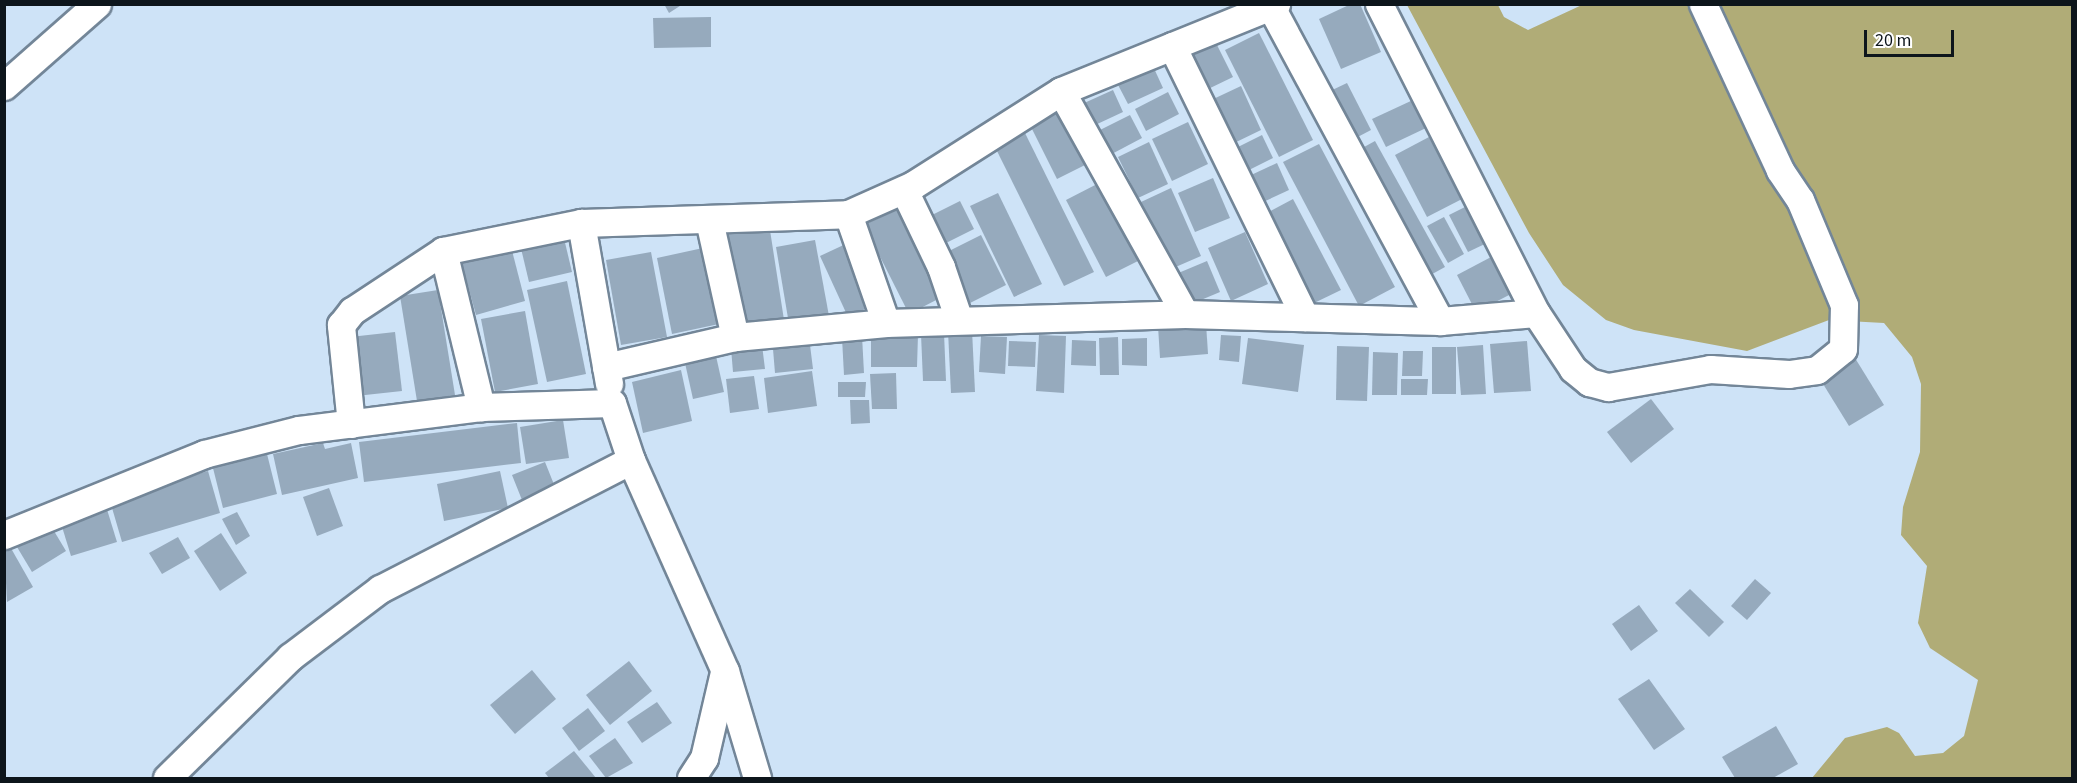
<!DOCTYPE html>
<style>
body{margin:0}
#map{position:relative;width:2077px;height:783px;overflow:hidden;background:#cee3f7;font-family:"Source Sans 3",sans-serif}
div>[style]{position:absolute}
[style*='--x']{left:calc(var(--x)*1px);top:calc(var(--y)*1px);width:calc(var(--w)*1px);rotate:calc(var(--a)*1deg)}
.forest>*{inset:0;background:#b0ac77}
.building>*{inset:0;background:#96aabd}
.roads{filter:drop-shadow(2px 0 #738698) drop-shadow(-2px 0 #738698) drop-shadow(0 2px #738698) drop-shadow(0 -2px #738698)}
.street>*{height:27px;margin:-13.5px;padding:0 13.5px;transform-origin:13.5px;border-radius:13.5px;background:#fff}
span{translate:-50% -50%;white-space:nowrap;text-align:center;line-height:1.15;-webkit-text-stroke:4.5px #fff;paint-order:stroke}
.frame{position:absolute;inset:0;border:6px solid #0d151b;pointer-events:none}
.scale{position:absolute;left:1864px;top:30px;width:90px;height:27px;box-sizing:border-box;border:3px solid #0d151b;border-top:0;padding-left:8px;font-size:18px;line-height:21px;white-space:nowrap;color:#0d151b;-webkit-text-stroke:4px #fff;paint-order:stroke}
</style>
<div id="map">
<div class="forest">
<div style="clip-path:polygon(1584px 4px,2072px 5px,2072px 778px,1812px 778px,1845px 738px,1887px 727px,1899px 733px,1915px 756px,1943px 753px,1964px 736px,1978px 680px,1930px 648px,1918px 623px,1927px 566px,1901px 535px,1903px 507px,1920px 452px,1921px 384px,1912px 357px,1884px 323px,1829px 320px,1747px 351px,1634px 330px,1606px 320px,1563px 285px,1529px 233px,1407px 5px,1498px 5px,1504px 17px,1528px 30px)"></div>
</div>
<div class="building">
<div style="clip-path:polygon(664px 4px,683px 4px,669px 13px)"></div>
<div style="clip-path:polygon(1351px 4px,1360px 4px,1381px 52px,1341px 69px,1319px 19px)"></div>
<div style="clip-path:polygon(711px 17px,711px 47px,654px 48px,653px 18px)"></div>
<div style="clip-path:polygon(1259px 33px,1313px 140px,1279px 157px,1225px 50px)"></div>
<div style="clip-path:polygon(1215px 41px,1233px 77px,1204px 91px,1186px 55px)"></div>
<div style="clip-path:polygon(1152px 64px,1163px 88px,1128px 104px,1116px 81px)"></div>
<div style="clip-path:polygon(1347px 83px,1371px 130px,1350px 141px,1326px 93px)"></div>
<div style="clip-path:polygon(1241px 86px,1261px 130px,1228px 146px,1207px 102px)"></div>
<div style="clip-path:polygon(1113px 90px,1123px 112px,1093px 126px,1082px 104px)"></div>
<div style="clip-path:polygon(1168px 92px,1179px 114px,1146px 131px,1135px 109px)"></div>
<div style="clip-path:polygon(1413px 100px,1426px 128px,1386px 147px,1372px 119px)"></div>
<div style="clip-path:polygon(1057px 109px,1085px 165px,1057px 179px,1029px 123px)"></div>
<div style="clip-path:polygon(1130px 115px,1142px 138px,1108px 156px,1096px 132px)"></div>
<div style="clip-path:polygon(1188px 122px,1208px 164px,1172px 181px,1152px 139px)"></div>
<div style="clip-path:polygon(1023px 129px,1094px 272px,1064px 286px,993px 143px)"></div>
<div style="clip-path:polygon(1262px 135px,1273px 158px,1241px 174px,1230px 151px)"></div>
<div style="clip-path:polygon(1429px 137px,1462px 199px,1427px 217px,1395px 155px)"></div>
<div style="clip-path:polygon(1375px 141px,1445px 267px,1425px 278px,1355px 152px)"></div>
<div style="clip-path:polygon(1149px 142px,1168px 184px,1138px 198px,1118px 157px)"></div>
<div style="clip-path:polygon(1319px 144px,1395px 287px,1359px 306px,1283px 162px)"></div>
<div style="clip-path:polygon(1277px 163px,1289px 190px,1261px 203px,1249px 176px)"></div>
<div style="clip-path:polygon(1213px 178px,1230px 218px,1195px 232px,1178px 193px)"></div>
<div style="clip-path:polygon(1099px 183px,1138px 261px,1106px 277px,1066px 200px)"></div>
<div style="clip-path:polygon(1171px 188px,1201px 256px,1171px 269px,1141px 202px)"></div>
<div style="clip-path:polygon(998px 193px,1042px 284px,1014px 297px,970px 206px)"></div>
<div style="clip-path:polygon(1293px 199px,1341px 290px,1310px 305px,1263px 215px)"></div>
<div style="clip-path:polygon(960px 201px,974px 229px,942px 245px,928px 217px)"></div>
<div style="clip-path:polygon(1469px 205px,1489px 242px,1468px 252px,1449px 215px)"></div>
<div style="clip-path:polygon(900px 208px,944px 296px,909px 314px,864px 225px)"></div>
<div style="clip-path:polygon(1444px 217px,1464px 254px,1448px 263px,1427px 226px)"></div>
<div style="clip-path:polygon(769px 224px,784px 320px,742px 326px,728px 231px)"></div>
<div style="clip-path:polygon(562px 230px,572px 272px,529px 282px,519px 240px)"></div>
<div style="clip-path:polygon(1245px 232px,1268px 284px,1231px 301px,1208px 248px)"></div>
<div style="clip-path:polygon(981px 235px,1006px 285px,968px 304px,943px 254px)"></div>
<div style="clip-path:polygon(509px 239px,525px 301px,476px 315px,459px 253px)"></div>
<div style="clip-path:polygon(815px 240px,829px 316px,789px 324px,776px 247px)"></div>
<div style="clip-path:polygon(850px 242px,878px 303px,848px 317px,820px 256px)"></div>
<div style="clip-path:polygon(703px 248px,719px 324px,672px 334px,657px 258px)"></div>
<div style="clip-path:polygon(651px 252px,667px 337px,621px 345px,606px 260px)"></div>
<div style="clip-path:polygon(1493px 256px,1513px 293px,1476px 312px,1457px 275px)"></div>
<div style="clip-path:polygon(1207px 261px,1220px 292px,1189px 305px,1176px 274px)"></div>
<div style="clip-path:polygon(567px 281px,586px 374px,547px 382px,527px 290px)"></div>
<div style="clip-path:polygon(438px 290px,455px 395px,417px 401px,400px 296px)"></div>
<div style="clip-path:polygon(525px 311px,538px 384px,495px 392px,481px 319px)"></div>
<div style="clip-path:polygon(1206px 323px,1208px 354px,1160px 358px,1158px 326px)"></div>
<div style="clip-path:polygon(972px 330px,975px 392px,951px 393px,948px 331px)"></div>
<div style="clip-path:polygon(395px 332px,402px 391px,356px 396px,350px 337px)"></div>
<div style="clip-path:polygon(944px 333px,946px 381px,923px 381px,921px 334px)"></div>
<div style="clip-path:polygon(871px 334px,918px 334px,917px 367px,871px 367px)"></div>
<div style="clip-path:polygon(1039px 335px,1066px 336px,1064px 393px,1036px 391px)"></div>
<div style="clip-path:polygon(1221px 335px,1241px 336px,1239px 362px,1219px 360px)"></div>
<div style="clip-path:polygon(862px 336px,864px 373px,844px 375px,842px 338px)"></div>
<div style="clip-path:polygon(981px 336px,1007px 337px,1005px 374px,979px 372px)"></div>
<div style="clip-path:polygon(1118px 337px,1119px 375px,1100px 375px,1099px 338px)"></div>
<div style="clip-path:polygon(1147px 338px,1147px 366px,1122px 365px,1122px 339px)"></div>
<div style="clip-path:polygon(1248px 338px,1304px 345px,1298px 392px,1242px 384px)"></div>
<div style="clip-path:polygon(1072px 340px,1096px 341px,1096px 366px,1071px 365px)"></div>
<div style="clip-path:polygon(1009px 341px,1036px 342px,1035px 367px,1008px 366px)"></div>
<div style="clip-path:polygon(1527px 341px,1531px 391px,1494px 393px,1490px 344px)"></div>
<div style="clip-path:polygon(762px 345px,765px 369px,733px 372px,731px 348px)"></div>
<div style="clip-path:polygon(810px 345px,813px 369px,775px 373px,773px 349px)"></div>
<div style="clip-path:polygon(1483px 345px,1486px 394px,1461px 395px,1457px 347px)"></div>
<div style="clip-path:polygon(1337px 346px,1369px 347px,1367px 401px,1336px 400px)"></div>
<div style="clip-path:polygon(1432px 347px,1456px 347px,1456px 394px,1432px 394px)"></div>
<div style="clip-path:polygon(1403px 351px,1423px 351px,1422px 376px,1402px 376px)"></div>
<div style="clip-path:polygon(1373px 352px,1398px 353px,1397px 395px,1372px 395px)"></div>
<div style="clip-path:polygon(716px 356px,724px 392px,693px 399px,685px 363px)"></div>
<div style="clip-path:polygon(1855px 358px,1884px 405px,1849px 426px,1820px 379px)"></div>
<div style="clip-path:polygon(681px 370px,692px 421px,643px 433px,632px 382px)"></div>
<div style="clip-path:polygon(812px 371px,817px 406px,768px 413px,764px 378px)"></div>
<div style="clip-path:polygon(896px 373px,897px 409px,872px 409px,870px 374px)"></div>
<div style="clip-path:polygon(754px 376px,759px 409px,730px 413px,726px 379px)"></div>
<div style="clip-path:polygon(1401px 379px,1428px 379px,1427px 395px,1401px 395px)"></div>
<div style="clip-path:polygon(838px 382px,866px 382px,865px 397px,838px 397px)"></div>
<div style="clip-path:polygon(1651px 399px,1674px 429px,1631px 463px,1607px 432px)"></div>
<div style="clip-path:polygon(850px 400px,869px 400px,870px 423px,851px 424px)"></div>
<div style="clip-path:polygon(563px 420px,569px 458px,526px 464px,520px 427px)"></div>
<div style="clip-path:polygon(517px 423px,521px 463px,364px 482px,359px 442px)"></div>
<div style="clip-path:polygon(323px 443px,325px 449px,351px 443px,358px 478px,282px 495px,273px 454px)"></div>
<div style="clip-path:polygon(267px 454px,277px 494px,223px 508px,213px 468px)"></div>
<div style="clip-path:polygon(545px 462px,555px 487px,522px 500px,512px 475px)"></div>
<div style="clip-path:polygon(208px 471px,220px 513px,122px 542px,110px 501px)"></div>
<div style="clip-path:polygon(500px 471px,508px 508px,444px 521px,437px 484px)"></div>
<div style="clip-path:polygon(329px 488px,343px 526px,317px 536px,303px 497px)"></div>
<div style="clip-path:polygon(105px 503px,117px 542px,71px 556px,59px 517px)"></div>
<div style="clip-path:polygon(237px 512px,250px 536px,236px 545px,222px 519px)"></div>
<div style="clip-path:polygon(51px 526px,66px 551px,32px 572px,17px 547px)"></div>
<div style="clip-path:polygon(221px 533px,247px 573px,220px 591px,194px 551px)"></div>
<div style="clip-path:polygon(178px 537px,190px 558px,162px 574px,149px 553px)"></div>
<div style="clip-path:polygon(8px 543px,33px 587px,7px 602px,4px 545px)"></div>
<div style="clip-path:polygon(1755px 579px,1771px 593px,1747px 620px,1731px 606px)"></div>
<div style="clip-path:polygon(1690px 589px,1724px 622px,1709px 637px,1675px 603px)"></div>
<div style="clip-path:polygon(1639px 605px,1658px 631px,1631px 651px,1612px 624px)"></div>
<div style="clip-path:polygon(629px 661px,652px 691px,610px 725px,586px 695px)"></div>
<div style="clip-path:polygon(532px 670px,556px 699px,515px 734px,490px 705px)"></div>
<div style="clip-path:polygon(1649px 679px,1685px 729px,1654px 750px,1618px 699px)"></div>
<div style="clip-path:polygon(657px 702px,672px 723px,642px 743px,627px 722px)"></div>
<div style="clip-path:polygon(588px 708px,605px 731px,579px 751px,562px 728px)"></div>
<div style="clip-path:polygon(1776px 726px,1798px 764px,1773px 778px,1735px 778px,1722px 757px)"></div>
<div style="clip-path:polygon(615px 738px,633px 763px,606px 778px,589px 756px)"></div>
<div style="clip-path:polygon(574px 751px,596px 778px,549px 778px,545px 773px)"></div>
</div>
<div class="roads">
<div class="street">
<div style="--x:1379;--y:4;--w:347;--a:63.1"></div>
<div style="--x:1271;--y:7;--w:357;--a:61.7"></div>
<div style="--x:1172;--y:46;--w:302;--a:63.9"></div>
<div style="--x:4;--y:86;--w:124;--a:-41.4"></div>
<div style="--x:904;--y:190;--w:85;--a:64.3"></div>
<div style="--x:941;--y:267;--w:56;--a:71.2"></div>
<div style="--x:848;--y:214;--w:115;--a:70.8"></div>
<div style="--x:709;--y:220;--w:120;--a:77.5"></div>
<div style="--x:581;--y:223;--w:163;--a:80.1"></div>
<div style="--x:443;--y:251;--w:161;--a:76.3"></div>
<div style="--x:1185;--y:314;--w:255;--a:-119.1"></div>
<div style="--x:1061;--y:91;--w:232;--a:-22"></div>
<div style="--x:606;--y:367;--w:132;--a:-13.1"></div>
<div style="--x:735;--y:337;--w:152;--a:-5.3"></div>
<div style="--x:886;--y:323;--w:299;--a:-1.7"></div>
<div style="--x:1185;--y:314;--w:255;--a:1.6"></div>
<div style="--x:1440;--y:321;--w:96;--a:-4.8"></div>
<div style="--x:1536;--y:313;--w:67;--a:56.5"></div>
<div style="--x:1573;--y:369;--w:21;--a:39"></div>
<div style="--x:1589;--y:382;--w:20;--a:15"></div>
<div style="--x:1608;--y:387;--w:104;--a:-10"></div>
<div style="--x:1710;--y:369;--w:79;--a:3.6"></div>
<div style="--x:1789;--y:374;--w:28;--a:-8"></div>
<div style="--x:1817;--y:370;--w:33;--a:-39"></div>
<div style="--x:1843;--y:349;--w:44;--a:-88.7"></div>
<div style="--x:1844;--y:305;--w:114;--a:-112.7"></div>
<div style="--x:1800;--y:200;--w:36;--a:-124"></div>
<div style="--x:1780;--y:170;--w:183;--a:-114.9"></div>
<div style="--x:351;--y:424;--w:100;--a:-95.8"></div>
<div style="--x:341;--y:325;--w:18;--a:-52"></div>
<div style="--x:352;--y:311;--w:109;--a:-33.4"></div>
<div style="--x:443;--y:251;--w:141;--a:-11.5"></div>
<div style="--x:581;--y:223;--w:267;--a:-1.9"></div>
<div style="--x:848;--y:214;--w:71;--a:-24"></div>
<div style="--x:913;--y:185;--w:175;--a:-32.4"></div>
<div style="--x:4;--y:535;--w:216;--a:-22"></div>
<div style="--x:204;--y:454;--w:98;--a:-14.2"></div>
<div style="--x:299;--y:430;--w:183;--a:-7.2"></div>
<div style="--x:481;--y:407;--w:131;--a:-1.7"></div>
<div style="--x:612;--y:403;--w:60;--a:71.6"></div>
<div style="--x:631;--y:460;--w:231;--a:66"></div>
<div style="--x:725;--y:671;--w:112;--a:73.3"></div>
<div style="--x:167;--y:778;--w:173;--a:-44.5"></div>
<div style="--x:290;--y:657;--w:113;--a:-37.1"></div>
<div style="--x:380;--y:589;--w:282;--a:-27.2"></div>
<div style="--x:691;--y:778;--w:24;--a:-57"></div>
<div style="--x:704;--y:758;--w:88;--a:-76.9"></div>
</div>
</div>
<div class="frame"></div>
<div class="scale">20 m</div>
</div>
